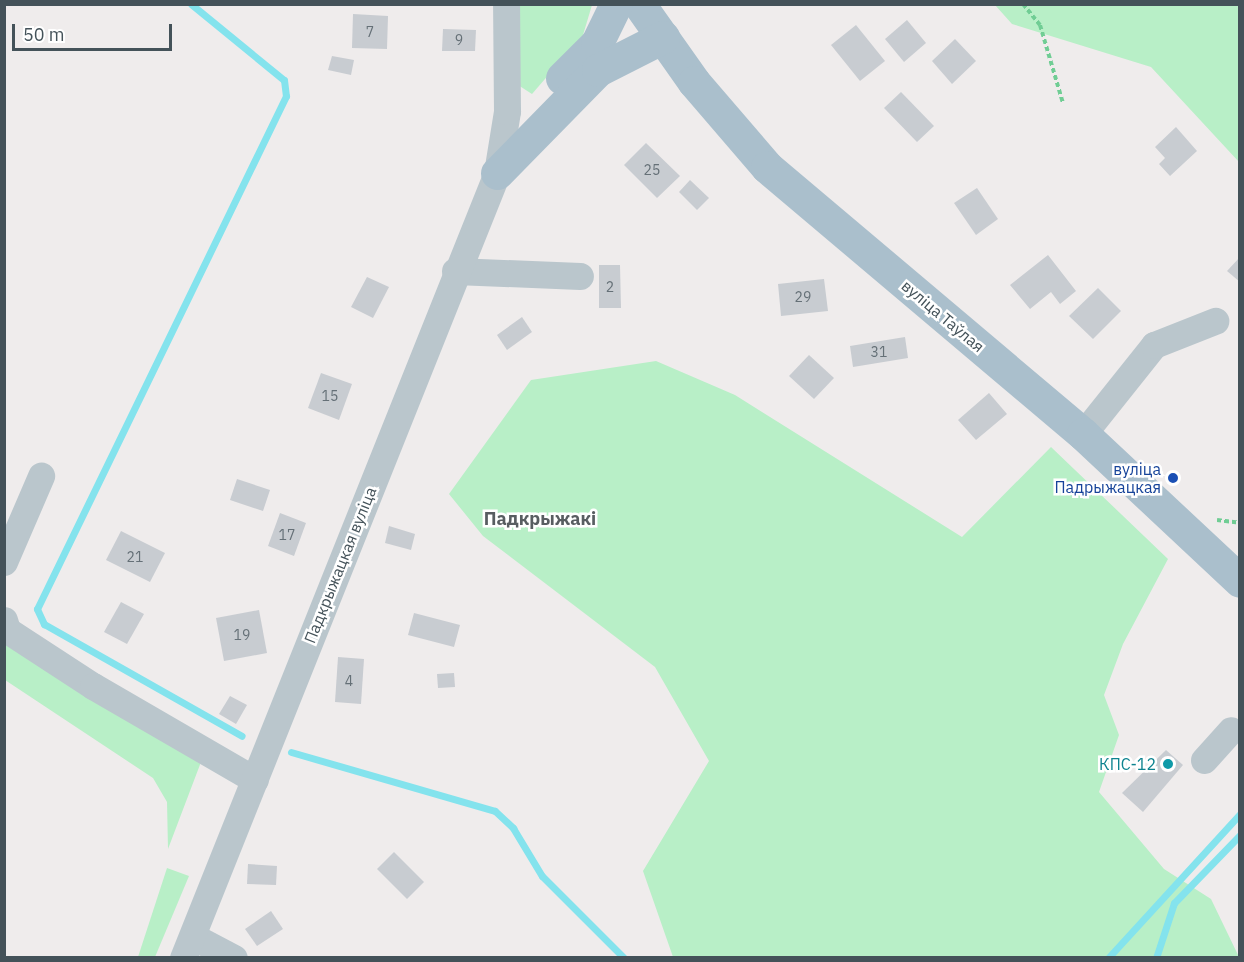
<!DOCTYPE html>
<meta charset="utf-8">
<style>
body{margin:0}
#map{position:relative;width:1244px;height:962px;overflow:hidden;background:#efecec;font-family:"IBM Plex Sans",sans-serif}
div>[style]{position:absolute}
[style*='--x']{left:calc(var(--x)*1px);top:calc(var(--y)*1px);width:calc(var(--w)*1px);rotate:calc(var(--a)*1deg)}
.green>*{inset:0;background:#b8efc7}
.stream>*{height:7px;margin:-3.5px;padding:0 3.5px;transform-origin:3.5px;border-radius:3.5px;background:#84e3ed}
.building>*{inset:0;background:#c8ccd1}
.path>*{height:4px;margin-top:-2px;transform-origin:0;background:repeating-linear-gradient(90deg,#70cd94 0 4.5px,transparent 0 7.5px)}
.minor>*{height:27px;margin:-13.5px;padding:0 13.5px;transform-origin:13.5px;border-radius:13.5px;background:#bac6cc}
.major>*{height:33px;margin:-16.5px;padding:0 16.5px;transform-origin:16.5px;border-radius:16.5px;background:#aabfcc}
.dots>*{width:16px;height:16px;translate:-50% -50%;box-sizing:border-box;border:3px solid #fff;border-radius:50%}
span{translate:-50% -50%;white-space:nowrap;text-align:center;line-height:1.15;-webkit-text-stroke:5px #fff;paint-order:stroke}
.number-label{font-size:14px;color:#657077}
.number-label span{-webkit-text-stroke-width:0}
.street-label{font-size:16px;color:#445259}
.transit-label{font-size:16px;color:#164399}
.right{translate:-100% -50%;text-align:right}
.culture-label{font-size:16px;color:#0d838f}
.neighbourhood-label{font-size:18px;color:#585d61;font-weight:700}
.frame{position:absolute;inset:0;border:6px solid #445259;pointer-events:none}
.scale{position:absolute;left:12px;top:24px;width:160px;height:27px;box-sizing:border-box;border:3px solid #445259;border-top:0;padding-left:8px;font-size:18px;line-height:21px;white-space:nowrap;color:#445259;-webkit-text-stroke:4px #fff;paint-order:stroke}
</style>
<div id="map">
<div class="green">
<div style="clip-path:polygon(515px 5px,592px 5px,583px 35px,532px 94px,518px 85px)"></div>
<div style="clip-path:polygon(995px 5px,1239px 5px,1239px 162px,1151px 67px,1012px 24px)"></div>
<div style="clip-path:polygon(656px 361px,735px 395px,962px 537px,1051px 447px,1168px 559px,1123px 644px,1104px 695px,1119px 735px,1099px 792px,1164px 869px,1211px 899px,1239px 957px,673px 957px,643px 871px,709px 761px,655px 667px,483px 536px,449px 494px,531px 380px)"></div>
<div style="clip-path:polygon(4px 636px,201px 762px,168px 849px,167px 802px,153px 778px,5px 680px)"></div>
<div style="clip-path:polygon(167px 868px,189px 876px,155px 957px,138px 957px)"></div>
</div>
<div class="stream">
<div style="--x:191;--y:4;--w:120;--a:39.3"></div>
<div style="--x:284;--y:80;--w:16;--a:83"></div>
<div style="--x:286;--y:96;--w:570;--a:115.89"></div>
<div style="--x:37;--y:609;--w:17;--a:65"></div>
<div style="--x:44;--y:624;--w:227;--a:29.5"></div>
<div style="--x:291;--y:752;--w:212;--a:16.1"></div>
<div style="--x:495;--y:811;--w:25;--a:43"></div>
<div style="--x:513;--y:828;--w:56;--a:58.9"></div>
<div style="--x:542;--y:876;--w:116;--a:45"></div>
<div style="--x:1108;--y:958;--w:195;--a:-47.5"></div>
<div style="--x:1156;--y:958;--w:58;--a:-71.9"></div>
<div style="--x:1174;--y:903;--w:95;--a:-45.9"></div>
</div>
<div class="building">
<div style="clip-path:polygon(353px 14px,388px 16px,387px 49px,352px 48px)"></div>
<div style="clip-path:polygon(907px 20px,926px 43px,904px 62px,885px 39px)"></div>
<div style="clip-path:polygon(856px 25px,885px 61px,860px 81px,831px 45px)"></div>
<div style="clip-path:polygon(443px 29px,476px 30px,475px 51px,442px 51px)"></div>
<div style="clip-path:polygon(955px 39px,976px 61px,952px 84px,932px 61px)"></div>
<div style="clip-path:polygon(332px 56px,354px 60px,351px 75px,328px 70px)"></div>
<div style="clip-path:polygon(901px 92px,934px 126px,917px 142px,884px 108px)"></div>
<div style="clip-path:polygon(1176px 127px,1197px 151px,1170px 176px,1159px 164px,1165px 158px,1155px 147px)"></div>
<div style="clip-path:polygon(646px 143px,680px 176px,657px 198px,624px 165px)"></div>
<div style="clip-path:polygon(690px 180px,709px 198px,697px 210px,679px 192px)"></div>
<div style="clip-path:polygon(977px 188px,998px 219px,976px 235px,954px 203px)"></div>
<div style="clip-path:polygon(1048px 255px,1076px 291px,1060px 304px,1051px 292px,1030px 309px,1010px 285px)"></div>
<div style="clip-path:polygon(1240px 257px,1240px 282px,1227px 271px)"></div>
<div style="clip-path:polygon(599px 265px,620px 265px,621px 308px,599px 308px)"></div>
<div style="clip-path:polygon(367px 277px,389px 287px,373px 318px,351px 307px)"></div>
<div style="clip-path:polygon(824px 279px,828px 311px,781px 316px,778px 284px)"></div>
<div style="clip-path:polygon(1098px 288px,1121px 311px,1093px 339px,1069px 316px)"></div>
<div style="clip-path:polygon(522px 317px,532px 332px,507px 350px,497px 335px)"></div>
<div style="clip-path:polygon(905px 337px,908px 358px,853px 367px,850px 346px)"></div>
<div style="clip-path:polygon(809px 355px,834px 378px,814px 399px,789px 376px)"></div>
<div style="clip-path:polygon(321px 373px,352px 384px,339px 420px,308px 408px)"></div>
<div style="clip-path:polygon(989px 393px,1007px 414px,976px 440px,958px 420px)"></div>
<div style="clip-path:polygon(237px 479px,270px 490px,263px 511px,230px 500px)"></div>
<div style="clip-path:polygon(280px 513px,306px 523px,294px 556px,268px 546px)"></div>
<div style="clip-path:polygon(389px 526px,415px 534px,411px 550px,385px 543px)"></div>
<div style="clip-path:polygon(121px 531px,165px 553px,150px 582px,106px 560px)"></div>
<div style="clip-path:polygon(121px 602px,144px 614px,127px 644px,104px 632px)"></div>
<div style="clip-path:polygon(259px 610px,267px 653px,224px 661px,216px 618px)"></div>
<div style="clip-path:polygon(414px 613px,460px 625px,454px 647px,408px 635px)"></div>
<div style="clip-path:polygon(338px 657px,364px 659px,361px 704px,335px 702px)"></div>
<div style="clip-path:polygon(454px 673px,455px 687px,438px 688px,437px 674px)"></div>
<div style="clip-path:polygon(230px 696px,247px 705px,236px 724px,219px 714px)"></div>
<div style="clip-path:polygon(1166px 750px,1183px 765px,1143px 812px,1122px 793px)"></div>
<div style="clip-path:polygon(394px 852px,424px 882px,407px 899px,377px 869px)"></div>
<div style="clip-path:polygon(248px 864px,277px 866px,276px 885px,247px 884px)"></div>
<div style="clip-path:polygon(271px 911px,283px 929px,257px 946px,245px 929px)"></div>
</div>
<div class="path">
<div style="--x:1023;--y:4;--w:27;--a:51"></div>
<div style="--x:1040;--y:25;--w:81;--a:73.6"></div>
<div style="--x:1217;--y:520;--w:23;--a:7"></div>
</div>
<div class="minor">
<div style="--x:455;--y:271;--w:125;--a:2.3"></div>
<div style="--x:1083;--y:434;--w:114;--a:-51.4"></div>
<div style="--x:1154;--y:345;--w:66;--a:-21.5"></div>
<div style="--x:4;--y:562;--w:94;--a:-66.7"></div>
<div style="--x:4;--y:620;--w:10;--a:73"></div>
<div style="--x:7;--y:630;--w:103;--a:33.1"></div>
<div style="--x:93;--y:686;--w:187;--a:30.1"></div>
<div style="--x:1204;--y:760;--w:40;--a:-48"></div>
<div style="--x:194;--y:937;--w:45;--a:27.7"></div>
<div style="--x:183;--y:958;--w:845;--a:-68.2"></div>
<div style="--x:497;--y:173;--w:63;--a:-80.8"></div>
<div style="--x:507;--y:111;--w:107;--a:-90.5"></div>
</div>
<div class="major">
<div style="--x:639;--y:4;--w:95;--a:54.8"></div>
<div style="--x:694;--y:82;--w:112;--a:49.3"></div>
<div style="--x:767;--y:167;--w:414;--a:40.2"></div>
<div style="--x:1083;--y:434;--w:215;--a:43.1"></div>
<div style="--x:562;--y:78;--w:49;--a:-45"></div>
<div style="--x:597;--y:43;--w:43;--a:-64"></div>
<div style="--x:497;--y:173;--w:144;--a:-45.6"></div>
<div style="--x:598;--y:70;--w:73;--a:-26.9"></div>
</div>
<div class="dots">
<div style="left:1173px;top:478px;background:#1a4fb4"></div>
<div style="left:1168px;top:764px;background:#0f9aa8"></div>
</div>
<div class="number-label">
<span style="left:370px;top:32px">7</span>
<span style="left:459px;top:40px">9</span>
<span style="left:652px;top:170px">25</span>
<span style="left:610px;top:287px">2</span>
<span style="left:803px;top:297px">29</span>
<span style="left:879px;top:352px">31</span>
<span style="left:330px;top:396px">15</span>
<span style="left:287px;top:535px">17</span>
<span style="left:135px;top:557px">21</span>
<span style="left:242px;top:635px">19</span>
<span style="left:349px;top:681px">4</span>
</div>
<div class="street-label">
<span style="left:943px;top:316px;rotate:40deg">вуліца Таўлая</span>
<span style="left:340px;top:565px;rotate:-68deg">Падкрыжацкая вуліца</span>
</div>
<div class="transit-label">
<span class="right" style="left:1161px;top:478px">вуліца<br>Падрыжацкая</span>
</div>
<div class="culture-label">
<span class="right" style="left:1156px;top:764px">КПС-12</span>
</div>
<div class="neighbourhood-label">
<span style="left:540px;top:519px">Падкрыжакі</span>
</div>
<div class="frame"></div>
<div class="scale">50 m</div>
</div>
